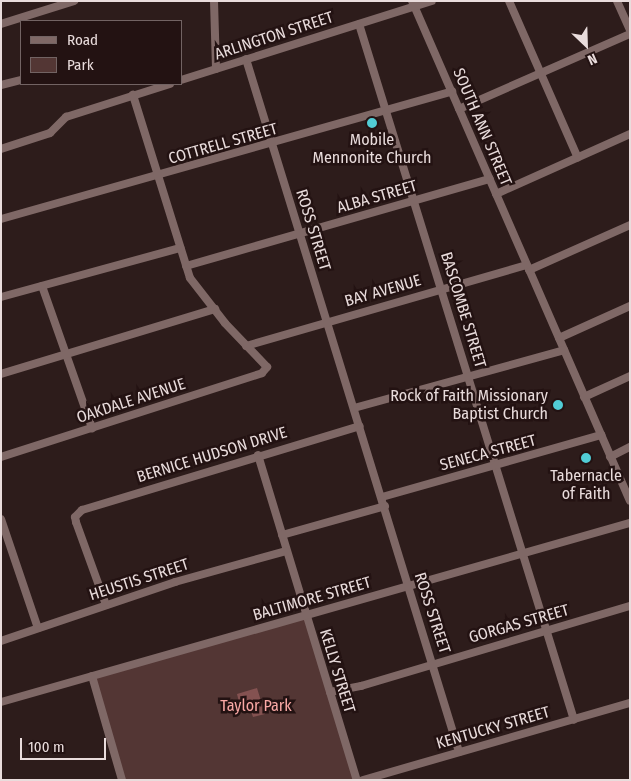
<!DOCTYPE html>
<style>
body{margin:0}
#map{position:relative;width:631px;height:781px;overflow:hidden;background:#2d1c1b;font-family:"Fira Sans Condensed",sans-serif}
div>[style]{position:absolute}
[style*='--x']{left:calc(var(--x)*1px);top:calc(var(--y)*1px);width:calc(var(--w)*1px);rotate:calc(var(--a)*1deg)}
.green>*{inset:0;background:#533634}
.water>*{inset:0;background:#845251}
.minor>*{height:8px;margin:-4px;padding:0 4px;transform-origin:4px;border-radius:4px;background:#7f6866}
.dots>*{width:14px;height:14px;translate:-50% -50%;box-sizing:border-box;border:2px solid #231212;border-radius:50%}
span{translate:-50% -50%;white-space:nowrap;text-align:center;line-height:1.15;-webkit-text-stroke:5px #231212;paint-order:stroke}
.street-label{font-size:16px;color:#e9dcdc}
.poi-label{font-size:16px;color:#e9dcdc}
.right{translate:-100% -50%;text-align:right}
.park-label{font-size:16px;color:#f9a8a5}
.frame{position:absolute;inset:0;border:2px solid #e9dcdc;pointer-events:none}
.legend{position:absolute;left:20px;top:20px;width:162px;height:65px;box-sizing:border-box;background:#231212;border:1px solid #726363;margin:0;padding:6px 9px;list-style:none;font-size:15px;color:#e9dcdc}
.legend li{display:flex;align-items:center;gap:10px;height:25px}
.legend b{width:25px;border:1px solid #726363}
.north{position:absolute;left:561px;top:20px;width:50px;height:50px;-webkit-text-stroke:4px #231212;paint-order:stroke;rotate:156deg;font-size:14px;font-weight:700;line-height:20px;text-align:center;color:#e9dcdc}
.north::after{content:'';display:block;margin:auto;width:18px;height:22px;background:#e9dcdc;clip-path:polygon(50% 0,100% 100%,50% 72%,0 100%)}
.scale{position:absolute;left:20px;top:738px;width:86px;height:22px;box-sizing:border-box;border:2px solid #e9dcdc;border-top:0;padding-left:6px;font-size:15px;line-height:18px;white-space:nowrap;color:#e9dcdc;-webkit-text-stroke:4px #231212;paint-order:stroke}
</style>
<div id="map">
<div class="green">
<div style="clip-path:polygon(306px 614px,357px 780px,124px 780px,94px 678px)"></div>
</div>
<div class="water">
<div style="clip-path:polygon(257px 688px,265px 714px,253px 717px,250px 708px,241px 710px,237px 694px)"></div>
</div>
<div class="minor">
<div style="--x:214;--y:1;--w:68;--a:88.3"></div>
<div style="--x:412;--y:1;--w:545;--a:66.44"></div>
<div style="--x:509;--y:1;--w:171;--a:66.3"></div>
<div style="--x:617;--y:1;--w:32;--a:66"></div>
<div style="--x:1;--y:24;--w:77;--a:-17.5"></div>
<div style="--x:359;--y:24;--w:728;--a:72.83"></div>
<div style="--x:246;--y:59;--w:725;--a:72.91"></div>
<div style="--x:181;--y:80;--w:263;--a:-17.5"></div>
<div style="--x:1;--y:85;--w:21;--a:-14"></div>
<div style="--x:459;--y:109;--w:187;--a:-23.7"></div>
<div style="--x:1;--y:149;--w:52;--a:-18.1"></div>
<div style="--x:50;--y:133;--w:23;--a:-45"></div>
<div style="--x:66;--y:117;--w:109;--a:-17.6"></div>
<div style="--x:496;--y:194;--w:147;--a:-24.1"></div>
<div style="--x:1;--y:219;--w:469;--a:-15.8"></div>
<div style="--x:186;--y:266;--w:316;--a:-16"></div>
<div style="--x:529;--y:270;--w:111;--a:-24"></div>
<div style="--x:42;--y:286;--w:151;--a:70.6"></div>
<div style="--x:1;--y:297;--w:186;--a:-15.3"></div>
<div style="--x:559;--y:338;--w:78;--a:-24.3"></div>
<div style="--x:246;--y:346;--w:292;--a:-16.1"></div>
<div style="--x:1;--y:374;--w:224;--a:-16.9"></div>
<div style="--x:584;--y:397;--w:51;--a:-24.5"></div>
<div style="--x:354;--y:408;--w:218;--a:-15.4"></div>
<div style="--x:258;--y:455;--w:340;--a:73.1"></div>
<div style="--x:1;--y:457;--w:274;--a:-17.8"></div>
<div style="--x:262;--y:373;--w:8;--a:-50"></div>
<div style="--x:267;--y:367;--w:61;--a:-133.7"></div>
<div style="--x:225;--y:323;--w:57;--a:-127.9"></div>
<div style="--x:190;--y:278;--w:192;--a:-107.3"></div>
<div style="--x:610;--y:457;--w:22;--a:-27"></div>
<div style="--x:382;--y:497;--w:228;--a:-15.8"></div>
<div style="--x:1;--y:519;--w:115;--a:71.3"></div>
<div style="--x:282;--y:535;--w:107;--a:-15.7"></div>
<div style="--x:106;--y:605;--w:88;--a:-109.9"></div>
<div style="--x:76;--y:522;--w:5;--a:-101"></div>
<div style="--x:75;--y:517;--w:10;--a:-45"></div>
<div style="--x:82;--y:510;--w:290;--a:-16.8"></div>
<div style="--x:1;--y:641;--w:184;--a:-18.7"></div>
<div style="--x:175;--y:582;--w:115;--a:-15.6"></div>
<div style="--x:92;--y:676;--w:108;--a:73.9"></div>
<div style="--x:330;--y:692;--w:32;--a:-11"></div>
<div style="--x:361;--y:686;--w:281;--a:-16.6"></div>
<div style="--x:1;--y:702;--w:654;--a:-15.89"></div>
<div style="--x:363;--y:780;--w:278;--a:-16.1"></div>
</div>
<div class="dots">
<div style="left:372px;top:123px;background:#51ccd5"></div>
<div style="left:558px;top:405px;background:#51ccd5"></div>
<div style="left:586px;top:458px;background:#51ccd5"></div>
</div>
<div class="street-label">
<span style="left:274px;top:36px;rotate:-18deg">ARLINGTON STREET</span>
<span style="left:482px;top:127px;rotate:67deg">SOUTH ANN STREET</span>
<span style="left:223px;top:144px;rotate:-16deg">COTTRELL STREET</span>
<span style="left:377px;top:197px;rotate:-16deg">ALBA STREET</span>
<span style="left:313px;top:230px;rotate:73deg">ROSS STREET</span>
<span style="left:383px;top:291px;rotate:-16deg">BAY AVENUE</span>
<span style="left:463px;top:310px;rotate:73deg">BASCOMBE STREET</span>
<span style="left:131px;top:401px;rotate:-18deg">OAKDALE AVENUE</span>
<span style="left:488px;top:453px;rotate:-15deg">SENECA STREET</span>
<span style="left:212px;top:455px;rotate:-17deg">BERNICE HUDSON DRIVE</span>
<span style="left:139px;top:580px;rotate:-18deg">HEUSTIS STREET</span>
<span style="left:312px;top:599px;rotate:-16deg">BALTIMORE STREET</span>
<span style="left:432px;top:613px;rotate:72deg">ROSS STREET</span>
<span style="left:519px;top:624px;rotate:-16deg">GORGAS STREET</span>
<span style="left:337px;top:671px;rotate:73deg">KELLY STREET</span>
<span style="left:493px;top:728px;rotate:-16deg">KENTUCKY STREET</span>
</div>
<div class="poi-label">
<span style="left:372px;top:149px">Mobile<br>Mennonite Church</span>
<span class="right" style="left:548px;top:405px">Rock of Faith Missionary<br>Baptist Church</span>
<span style="left:586px;top:485px">Tabernacle<br>of Faith</span>
</div>
<div class="park-label">
<span style="left:256px;top:706px">Taylor Park</span>
</div>
<div class="frame"></div>
<ul class="legend">
<li><b style="height:6px;background:#7f6866"></b>Road</li>
<li><b style="height:14px;background:#533634"></b>Park</li>
</ul>
<div class="north">N</div>
<div class="scale">100 m</div>
</div>
